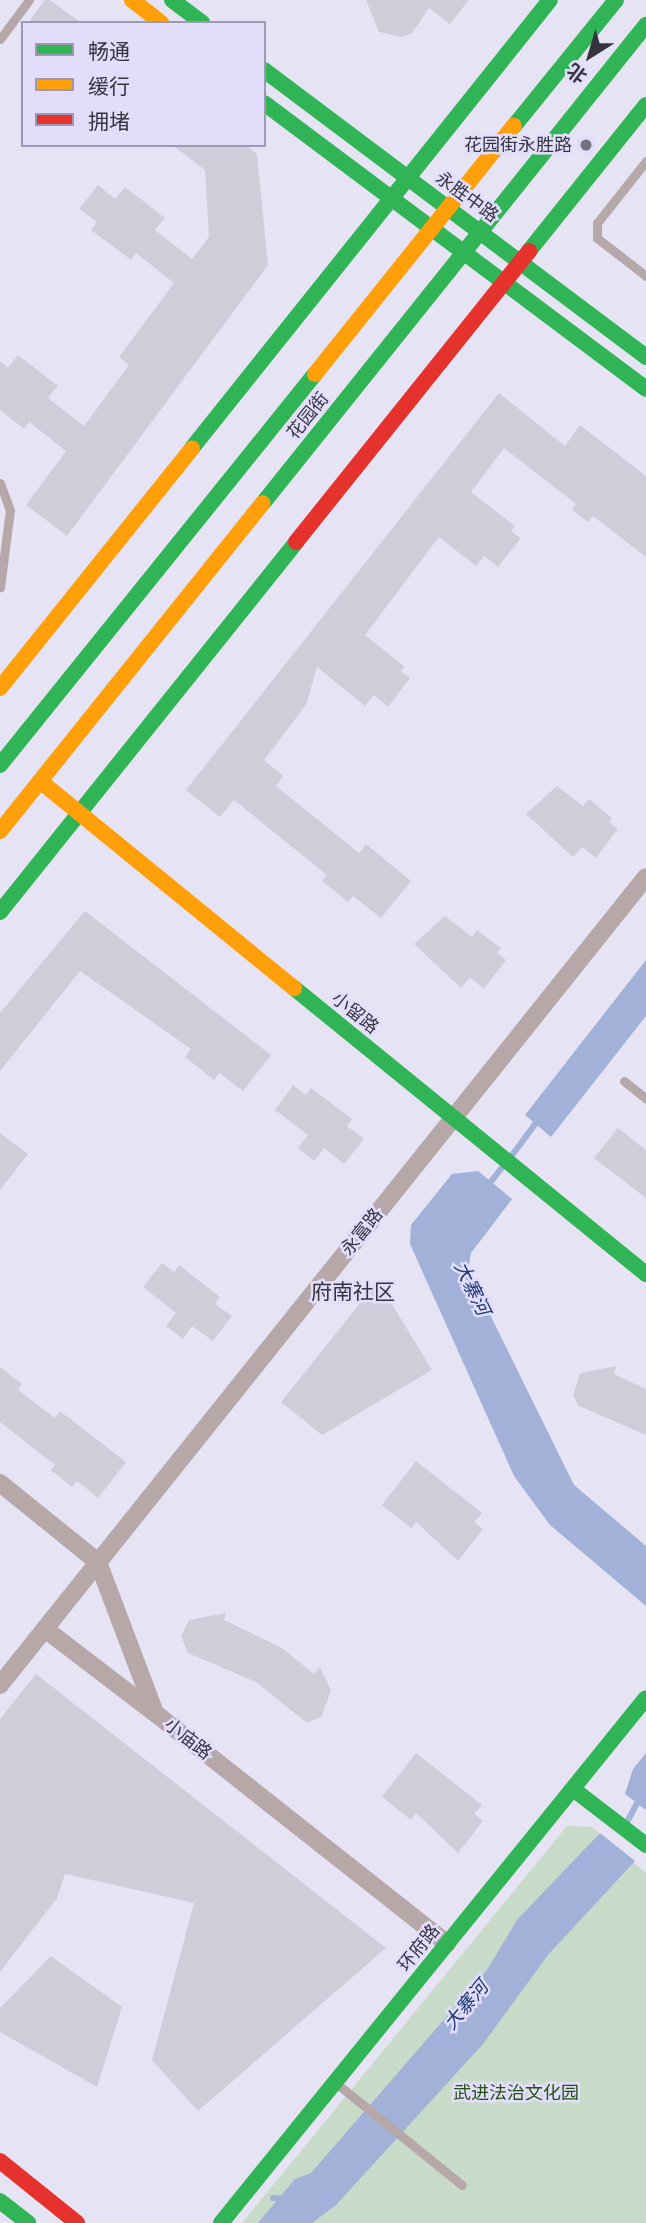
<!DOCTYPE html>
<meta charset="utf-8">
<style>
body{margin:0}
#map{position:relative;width:646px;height:2223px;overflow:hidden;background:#e6e4f4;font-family:Signika,"Noto Sans SC",sans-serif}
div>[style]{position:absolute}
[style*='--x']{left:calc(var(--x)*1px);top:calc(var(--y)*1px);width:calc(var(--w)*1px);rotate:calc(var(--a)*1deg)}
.green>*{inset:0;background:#c8dbc9}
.water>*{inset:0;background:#a1b1d7}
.stream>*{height:6px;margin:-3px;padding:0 3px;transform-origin:3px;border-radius:3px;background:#a1b1d7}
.building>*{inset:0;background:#d0cddb}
.lane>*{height:9px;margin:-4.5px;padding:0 4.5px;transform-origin:4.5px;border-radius:4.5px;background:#b6a8a9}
.street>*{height:18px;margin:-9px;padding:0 9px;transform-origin:9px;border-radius:9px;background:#b6a8a9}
.fast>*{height:16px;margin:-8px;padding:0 8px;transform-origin:8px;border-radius:8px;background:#30b455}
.slow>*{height:16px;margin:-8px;padding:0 8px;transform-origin:8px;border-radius:8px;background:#ff9f0a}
.jam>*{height:16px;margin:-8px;padding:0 8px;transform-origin:8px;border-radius:8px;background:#e5322d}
.dots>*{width:19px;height:19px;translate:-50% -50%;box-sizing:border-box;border:4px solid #e2ddfb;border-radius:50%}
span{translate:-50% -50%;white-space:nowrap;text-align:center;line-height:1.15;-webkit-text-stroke:5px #e2ddfb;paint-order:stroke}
.poi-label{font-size:18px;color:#36343f}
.right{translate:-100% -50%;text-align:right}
.street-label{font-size:18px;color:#36343f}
.park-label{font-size:18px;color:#235111}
.water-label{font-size:19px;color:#203b75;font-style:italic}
.quarter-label{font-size:21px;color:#36343f}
.legend{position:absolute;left:21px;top:21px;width:245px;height:126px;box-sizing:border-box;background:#e2ddfb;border:2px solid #9d99b0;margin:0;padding:9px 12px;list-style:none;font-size:21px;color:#36343f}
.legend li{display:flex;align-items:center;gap:14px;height:35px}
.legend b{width:35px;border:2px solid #9d99b0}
.north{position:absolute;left:555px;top:21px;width:70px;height:70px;-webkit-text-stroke:5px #e2ddfb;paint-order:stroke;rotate:217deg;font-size:19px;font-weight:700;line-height:28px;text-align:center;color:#36343f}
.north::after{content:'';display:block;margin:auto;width:24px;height:32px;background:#36343f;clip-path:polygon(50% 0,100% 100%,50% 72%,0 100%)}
</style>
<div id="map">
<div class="green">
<div style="clip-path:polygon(567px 1826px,592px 1827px,646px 1873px,646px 2223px,242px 2223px)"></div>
</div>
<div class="water">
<div style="clip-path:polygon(646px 960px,646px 1016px,551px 1137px,525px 1115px)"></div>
<div style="clip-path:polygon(478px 1171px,512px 1199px,471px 1253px,468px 1270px,574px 1485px,646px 1546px,646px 1606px,550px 1525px,514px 1476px,410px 1244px,411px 1225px,452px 1174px)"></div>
<div style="clip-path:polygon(646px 1753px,646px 1810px,625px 1794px,633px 1769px)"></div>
<div style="clip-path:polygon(600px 1833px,635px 1861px,548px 1955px,483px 2044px,336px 2205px,312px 2223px,258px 2223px,295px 2179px,311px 2173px,487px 1970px,517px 1920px)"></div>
</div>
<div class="stream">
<div style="--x:510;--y:1158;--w:49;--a:-53.4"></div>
<div style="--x:486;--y:1188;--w:28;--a:-52"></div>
<div style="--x:627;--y:1822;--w:40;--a:-62"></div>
<div style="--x:273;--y:2198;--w:13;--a:4"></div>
</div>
<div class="building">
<div style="clip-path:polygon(45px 0,50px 0,81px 23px,28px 23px)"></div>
<div style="clip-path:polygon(366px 0,469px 0,450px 24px,429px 8px,412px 33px,402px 37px,379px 32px)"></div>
<div style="clip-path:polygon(172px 145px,246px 145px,257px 154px,268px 265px,67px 536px,26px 505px,66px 451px,29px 422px,24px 429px,0 410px,0 361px,8px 368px,18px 355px,58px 386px,48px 398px,84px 426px,129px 365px,119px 357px,174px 283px,136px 253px,131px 260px,91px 230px,97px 222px,79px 209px,98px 185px,115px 199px,125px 187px,165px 218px,155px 230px,192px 259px,209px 237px,205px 170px)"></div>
<div style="clip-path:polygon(499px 393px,565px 446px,580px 425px,646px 476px,646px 557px,593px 516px,588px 522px,572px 510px,576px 504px,504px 448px,471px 492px,515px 526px,511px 531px,521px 538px,498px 567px,484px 556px,476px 566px,439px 537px,365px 635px,405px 667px,401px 671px,410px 678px,388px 707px,374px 695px,365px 706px,317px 667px,306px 705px,264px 760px,283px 776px,276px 786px,359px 853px,366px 844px,411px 881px,381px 918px,353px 896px,348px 902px,322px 881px,327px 875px,234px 800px,220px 817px,186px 790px)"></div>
<div style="clip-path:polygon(557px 786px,583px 806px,589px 799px,612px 818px,609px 822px,618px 829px,596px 858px,582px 847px,573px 857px,526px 814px)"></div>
<div style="clip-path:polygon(85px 911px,271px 1055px,243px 1091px,219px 1073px,214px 1080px,185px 1057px,191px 1049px,80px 971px,0 1071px,0 1013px)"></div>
<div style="clip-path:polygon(445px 916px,472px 937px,477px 930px,501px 948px,497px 953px,506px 960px,484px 989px,470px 977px,461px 988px,414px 944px)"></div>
<div style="clip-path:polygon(293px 1085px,306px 1095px,311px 1088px,352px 1119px,347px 1126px,364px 1139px,344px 1164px,324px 1148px,314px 1161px,298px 1148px,308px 1135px,275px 1110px)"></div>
<div style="clip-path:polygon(618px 1128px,646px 1150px,646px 1198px,594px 1158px)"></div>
<div style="clip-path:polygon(0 1133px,28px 1154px,0 1190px)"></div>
<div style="clip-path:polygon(162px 1263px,174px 1272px,179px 1265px,220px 1297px,215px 1304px,232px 1316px,213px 1341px,192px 1326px,183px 1339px,166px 1326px,176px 1313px,143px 1287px)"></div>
<div style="clip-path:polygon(373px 1287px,390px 1301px,432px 1370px,322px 1435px,281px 1402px)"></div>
<div style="clip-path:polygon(616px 1366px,614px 1374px,646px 1389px,646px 1435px,579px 1406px,573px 1396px,580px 1373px)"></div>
<div style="clip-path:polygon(0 1367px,22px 1384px,18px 1390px,55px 1418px,60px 1411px,126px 1462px,98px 1498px,77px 1481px,72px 1487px,51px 1470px,55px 1465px,0 1422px)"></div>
<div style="clip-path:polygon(416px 1461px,482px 1513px,474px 1522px,483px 1529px,458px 1561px,416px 1522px,411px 1528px,382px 1505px)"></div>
<div style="clip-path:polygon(226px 1613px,224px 1620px,282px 1648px,314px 1674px,320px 1667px,331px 1691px,321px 1717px,307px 1723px,256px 1682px,188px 1653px,181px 1636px,189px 1620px)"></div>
<div style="clip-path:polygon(36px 1674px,386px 1948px,198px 2111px,152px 2060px,194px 1903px,65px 1874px,57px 1898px,0 1972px,0 1719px)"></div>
<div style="clip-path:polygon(416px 1753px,482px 1805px,474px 1814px,483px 1821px,458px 1853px,416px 1813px,411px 1820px,382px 1797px)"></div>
<div style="clip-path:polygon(51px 1956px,122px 2007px,97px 2087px,0 2032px,0 2008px)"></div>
</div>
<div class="lane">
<div style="--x:0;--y:39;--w:49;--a:-53.4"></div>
<div style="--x:646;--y:161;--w:79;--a:128.3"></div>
<div style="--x:597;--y:223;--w:15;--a:90"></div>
<div style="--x:597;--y:238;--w:62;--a:37.8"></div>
<div style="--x:0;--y:483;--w:29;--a:70"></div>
<div style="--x:10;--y:510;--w:78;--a:97.4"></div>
<div style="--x:624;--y:1081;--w:28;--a:39"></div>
<div style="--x:336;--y:2083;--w:162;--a:39"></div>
</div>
<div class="street">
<div style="--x:0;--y:1483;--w:126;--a:38.9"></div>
<div style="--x:98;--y:1562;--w:161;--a:69.3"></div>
<div style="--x:155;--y:1713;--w:372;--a:38.3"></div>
<div style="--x:45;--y:1629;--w:138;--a:37.4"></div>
<div style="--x:0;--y:1685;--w:1034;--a:-51.36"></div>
</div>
<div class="fast">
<div style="--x:172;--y:0;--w:38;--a:37"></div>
<div style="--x:264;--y:70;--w:478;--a:36.9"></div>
<div style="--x:264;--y:103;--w:477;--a:36.8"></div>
<div style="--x:514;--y:126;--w:162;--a:-51"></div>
<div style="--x:529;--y:251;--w:187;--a:-51.3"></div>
<div style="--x:192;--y:448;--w:573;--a:-51.37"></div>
<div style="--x:263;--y:503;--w:613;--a:-51.3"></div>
<div style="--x:0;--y:765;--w:502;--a:-51.14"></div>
<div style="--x:0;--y:912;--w:474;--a:-51.3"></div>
<div style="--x:294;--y:988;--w:454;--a:39.1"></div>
<div style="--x:573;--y:1789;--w:92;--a:37.5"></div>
<div style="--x:0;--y:2201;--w:36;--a:38"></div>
<div style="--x:221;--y:2223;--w:675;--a:-51.01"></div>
</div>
<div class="slow">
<div style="--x:132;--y:0;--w:37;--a:38"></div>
<div style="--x:315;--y:374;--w:318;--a:-51.3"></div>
<div style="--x:0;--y:688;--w:307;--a:-51.3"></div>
<div style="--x:40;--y:781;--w:328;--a:39.2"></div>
<div style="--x:0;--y:831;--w:420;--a:-51.3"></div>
</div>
<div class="jam">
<div style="--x:296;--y:542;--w:373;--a:-51.3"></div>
<div style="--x:0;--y:2161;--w:99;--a:38.8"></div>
</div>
<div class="dots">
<div style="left:586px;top:145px;background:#74727e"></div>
</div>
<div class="poi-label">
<span class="right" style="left:572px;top:145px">花园街永胜路</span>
</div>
<div class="street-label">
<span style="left:467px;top:197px;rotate:36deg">永胜中路</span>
<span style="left:308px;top:416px;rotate:-51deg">花园街</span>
<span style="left:355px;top:1013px;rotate:39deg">小留路</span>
<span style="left:362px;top:1232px;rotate:-51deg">永富路</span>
<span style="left:188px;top:1739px;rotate:38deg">小庙路</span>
<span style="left:419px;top:1948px;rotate:-51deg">环府路</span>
</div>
<div class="park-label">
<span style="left:516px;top:2093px">武进法治文化园</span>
</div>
<div class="water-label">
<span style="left:471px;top:1289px;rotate:64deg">大寨河</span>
<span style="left:467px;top:2006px;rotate:-50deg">大寨河</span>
</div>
<div class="quarter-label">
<span style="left:353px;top:1292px">府南社区</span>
</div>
<ul class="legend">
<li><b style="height:9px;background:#30b455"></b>畅通</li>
<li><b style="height:9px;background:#ff9f0a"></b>缓行</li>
<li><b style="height:9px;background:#e5322d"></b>拥堵</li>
</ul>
<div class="north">北</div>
</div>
